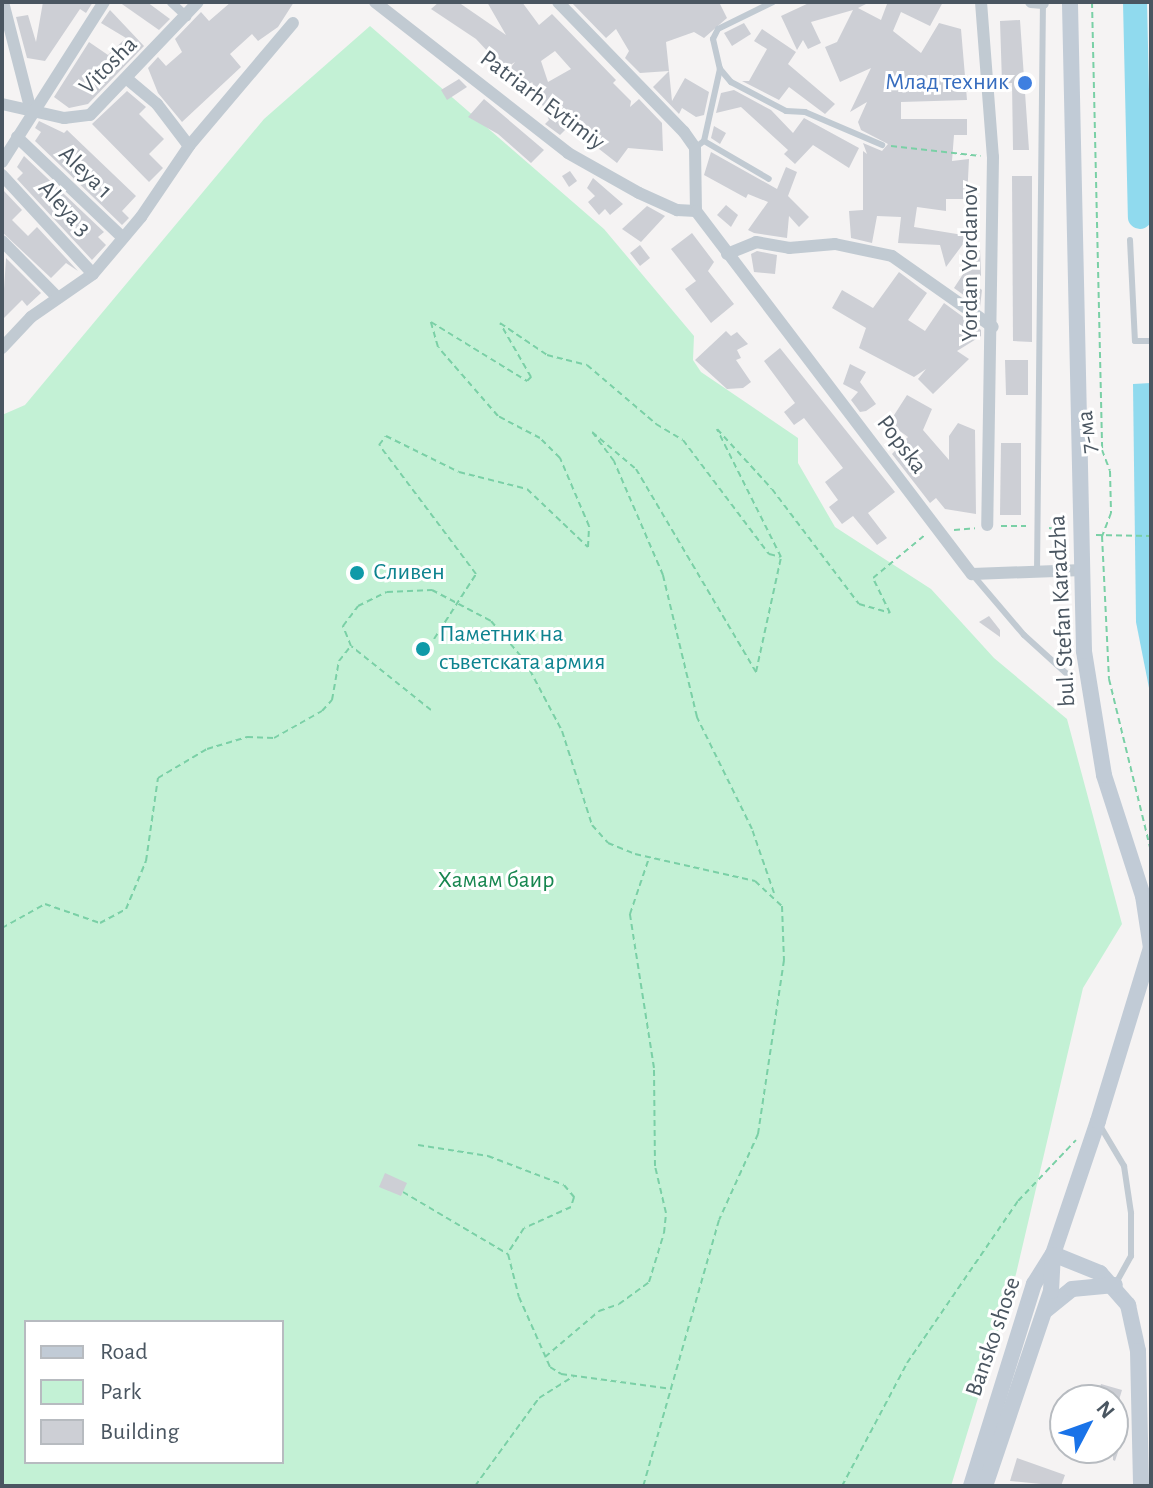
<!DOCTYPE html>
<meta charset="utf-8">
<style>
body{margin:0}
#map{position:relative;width:1153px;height:1488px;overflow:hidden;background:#f5f3f3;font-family:"Alegreya Sans",sans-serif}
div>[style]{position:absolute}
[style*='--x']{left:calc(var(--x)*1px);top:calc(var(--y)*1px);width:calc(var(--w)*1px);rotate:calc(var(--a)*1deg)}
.green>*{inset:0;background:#c3f1d5}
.water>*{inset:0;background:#90daee}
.river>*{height:24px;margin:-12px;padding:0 12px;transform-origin:12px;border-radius:12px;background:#90daee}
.building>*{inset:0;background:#cdcfd5}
.path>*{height:2px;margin-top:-1px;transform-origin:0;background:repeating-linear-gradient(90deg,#7ad0a6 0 6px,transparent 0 10px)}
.service>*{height:6px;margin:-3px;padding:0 3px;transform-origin:3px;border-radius:3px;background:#c1cad2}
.pedestrian>*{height:9px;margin:-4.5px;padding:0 4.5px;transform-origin:4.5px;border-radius:4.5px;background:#c1cad2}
.minor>*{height:12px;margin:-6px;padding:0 6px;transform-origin:6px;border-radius:6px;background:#c1cad2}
.secondary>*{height:16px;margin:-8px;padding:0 8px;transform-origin:8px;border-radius:8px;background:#c1cbd6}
.dots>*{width:22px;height:22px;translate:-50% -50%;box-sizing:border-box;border:4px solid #fff;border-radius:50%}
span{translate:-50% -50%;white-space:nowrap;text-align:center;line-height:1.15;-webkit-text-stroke:6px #fff;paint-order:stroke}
.street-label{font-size:24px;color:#4a5661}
.shop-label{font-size:24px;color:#366cbe}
.right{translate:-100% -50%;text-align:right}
.culture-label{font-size:24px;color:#0d838f}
.left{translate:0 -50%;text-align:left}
.park-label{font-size:24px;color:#17864f}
.frame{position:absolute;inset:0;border:4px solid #4a5661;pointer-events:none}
.legend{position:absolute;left:24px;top:1320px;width:260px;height:144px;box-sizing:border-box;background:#fff;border:2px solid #b7bbc0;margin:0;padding:10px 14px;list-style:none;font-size:24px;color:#4a5661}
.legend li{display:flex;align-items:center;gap:16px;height:40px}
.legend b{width:40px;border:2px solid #b7bbc0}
.north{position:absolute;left:1049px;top:1384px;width:80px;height:80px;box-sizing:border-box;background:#fff;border:2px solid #b7bbc0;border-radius:50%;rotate:49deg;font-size:22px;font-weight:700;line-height:32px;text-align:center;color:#4a5661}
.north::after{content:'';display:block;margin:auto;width:28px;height:36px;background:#1a73e8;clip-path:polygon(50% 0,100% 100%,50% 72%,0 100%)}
</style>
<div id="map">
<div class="green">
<div style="clip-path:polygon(evenodd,370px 26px,604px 229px,694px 336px,693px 360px,701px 372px,798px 438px,798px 463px,835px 527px,931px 589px,994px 658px,1067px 719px,1122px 924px,1083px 988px,1016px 1274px,951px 1486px,2px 1486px,2px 415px,25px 405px,264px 119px,370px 26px,26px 1322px,282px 1322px,282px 1462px,26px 1462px,26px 1322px)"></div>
</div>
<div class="water">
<div style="clip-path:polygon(1151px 383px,1151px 698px,1136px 622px,1133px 384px)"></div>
</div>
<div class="river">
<div style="--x:1135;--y:2;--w:215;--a:88.7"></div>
</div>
<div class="building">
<div style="clip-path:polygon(43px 2px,93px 2px,86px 13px,80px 9px,45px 61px,27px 58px,16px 17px,28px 15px,36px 42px)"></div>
<div style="clip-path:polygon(119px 2px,147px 2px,170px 19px,159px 30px)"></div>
<div style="clip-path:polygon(231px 2px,294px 2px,278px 27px,258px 41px,252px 34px,230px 54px,241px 67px,182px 122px,158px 93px,148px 68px,158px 57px,166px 66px,182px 52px,175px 39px,201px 12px,209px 21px)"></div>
<div style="clip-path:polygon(evenodd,439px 2px,458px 2px,506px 35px,487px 2px,522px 2px,539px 25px,552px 14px,616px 80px,613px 83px,631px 101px,630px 107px,639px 99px,662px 123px,663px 151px,628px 148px,617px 163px,594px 145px,589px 149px,570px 125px,560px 135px,545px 124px,549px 120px,532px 82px,523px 93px,503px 77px,515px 62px,498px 73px,487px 64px,491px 55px,476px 39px,431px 9px,439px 2px,555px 51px,571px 69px,548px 82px,541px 61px,555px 51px)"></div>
<div style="clip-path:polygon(571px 2px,719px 2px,727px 18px,704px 38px,694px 32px,666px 42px,669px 71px,640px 73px,625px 58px,629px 51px,616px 29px,606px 38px)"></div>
<div style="clip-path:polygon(811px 2px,870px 2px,858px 8px,881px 20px,887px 4px,882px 2px,943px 2px,930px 26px,901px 12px,893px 31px,921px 53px,939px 23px,961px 29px,967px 100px,901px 102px,901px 119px,967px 119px,967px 135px,954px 135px,952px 161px,969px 159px,967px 199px,946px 199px,946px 211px,917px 207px,914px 227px,969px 236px,946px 267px,940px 245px,898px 243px,901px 217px,877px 216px,872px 243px,851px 238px,849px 211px,863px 210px,863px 151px,867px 154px,863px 143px,882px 151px,888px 144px,861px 130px,858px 122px,867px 102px,850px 112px,871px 68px,840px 82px,825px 47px,837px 42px,853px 10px,811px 22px,821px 43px,808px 49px,803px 40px,797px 50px,781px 16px)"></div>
<div style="clip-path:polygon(110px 10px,144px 46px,88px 104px,69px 108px,54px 97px,89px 42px,108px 55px,126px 38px,101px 23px)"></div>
<div style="clip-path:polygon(1020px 20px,1029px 150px,1013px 150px,1012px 83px,1002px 83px,1000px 21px)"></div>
<div style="clip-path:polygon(744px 23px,751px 34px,732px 46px,724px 33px)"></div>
<div style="clip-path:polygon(762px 29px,796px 52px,788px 64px,835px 104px,825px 114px,789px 87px,779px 100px,742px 81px,749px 81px,767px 49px,754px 41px)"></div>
<div style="clip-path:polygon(669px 71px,672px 101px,685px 78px,709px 92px,704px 115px,696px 117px,682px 108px,679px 114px,653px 87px)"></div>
<div style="clip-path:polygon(459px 79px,467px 87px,447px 100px,441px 90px)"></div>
<div style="clip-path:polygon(734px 90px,771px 110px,793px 133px,804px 118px,859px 148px,849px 168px,813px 145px,795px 164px,784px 154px,788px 150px,741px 107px,716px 113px,721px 93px)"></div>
<div style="clip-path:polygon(127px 91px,146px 107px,139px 114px,164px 139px,149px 154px,163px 168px,149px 182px,92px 124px)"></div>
<div style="clip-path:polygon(484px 99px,544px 150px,531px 163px,498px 134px,468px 117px)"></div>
<div style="clip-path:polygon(39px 121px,64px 133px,67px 130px,136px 196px,122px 211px,129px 218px,122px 225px,35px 141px,41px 132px,35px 128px)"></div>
<div style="clip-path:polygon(714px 126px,726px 133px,720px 144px,711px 138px)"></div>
<div style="clip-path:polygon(711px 152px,777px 189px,786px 167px,797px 172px,788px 196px,809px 217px,799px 227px,789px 216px,787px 238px,754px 233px,748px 230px,768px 202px,748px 194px,746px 198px,704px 175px)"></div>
<div style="clip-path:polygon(24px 156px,104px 232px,98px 237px,106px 245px,92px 260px,17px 179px,23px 173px,17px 167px)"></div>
<div style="clip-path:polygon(570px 171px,577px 181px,569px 187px,562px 176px)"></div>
<div style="clip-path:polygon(1012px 176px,1032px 176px,1032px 342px,1013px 341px)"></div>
<div style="clip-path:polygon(593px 178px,623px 204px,610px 215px,605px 209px,599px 215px,588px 202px,595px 196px,587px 188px)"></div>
<div style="clip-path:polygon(4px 191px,22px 210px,12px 220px,28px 236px,37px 227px,78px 271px,66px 263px,51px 278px,2px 232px)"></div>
<div style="clip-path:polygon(726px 205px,738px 215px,731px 227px,717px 215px)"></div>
<div style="clip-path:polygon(647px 206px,665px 216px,641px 242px,622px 229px)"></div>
<div style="clip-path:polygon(692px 233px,714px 262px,708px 271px,734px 304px,711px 323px,685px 289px,696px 281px,671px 249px)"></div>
<div style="clip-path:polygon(640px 245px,650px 258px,640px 266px,630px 253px)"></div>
<div style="clip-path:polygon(980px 248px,981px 275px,974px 284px,982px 290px,980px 307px,954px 288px)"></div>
<div style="clip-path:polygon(757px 251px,777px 255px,775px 274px,754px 272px,751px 254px)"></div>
<div style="clip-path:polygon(6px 258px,41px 293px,27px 306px,22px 300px,2px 320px)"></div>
<div style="clip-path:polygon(899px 272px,927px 293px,908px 320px,925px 331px,944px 303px,981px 330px,981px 336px,957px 351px,969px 359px,933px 394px,918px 379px,926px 369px,914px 377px,859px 348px,866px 328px,832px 308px,842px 290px,873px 308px)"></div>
<div style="clip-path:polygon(726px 331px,731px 336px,737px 332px,748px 344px,737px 350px,741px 358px,736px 360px,751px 382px,743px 388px,727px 389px,695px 360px)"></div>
<div style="clip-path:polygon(780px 348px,895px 492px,868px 513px,887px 538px,877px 545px,853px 516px,842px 524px,829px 507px,838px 500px,825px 482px,843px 468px,804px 418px,794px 425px,784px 412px,795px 403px,764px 361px)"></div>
<div style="clip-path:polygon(1005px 360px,1028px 360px,1028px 395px,1006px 395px)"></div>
<div style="clip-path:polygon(850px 364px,866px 372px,860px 382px,876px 404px,866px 411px,860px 412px,851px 400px,858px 392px,843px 384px)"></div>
<div style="clip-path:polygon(907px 395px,932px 409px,923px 430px,949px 460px,949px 436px,958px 423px,975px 430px,976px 514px,945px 509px,936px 498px,930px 503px,892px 454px,908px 437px,889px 423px)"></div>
<div style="clip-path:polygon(1001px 443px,1021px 443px,1021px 515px,1000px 515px)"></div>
<div style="clip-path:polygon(989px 616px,1000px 630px,1000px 637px,979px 622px)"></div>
<div style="clip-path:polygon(385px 1173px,407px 1183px,401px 1196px,379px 1187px)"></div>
<div style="clip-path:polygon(1101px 1384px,1122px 1390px,1119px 1400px,1096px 1400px)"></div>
<div style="clip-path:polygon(1113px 1430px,1124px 1434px,1115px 1461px,1113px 1460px)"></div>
<div style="clip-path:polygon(1017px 1458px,1065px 1475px,1061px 1486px,1010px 1481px)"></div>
</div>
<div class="path">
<div style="--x:1092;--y:2;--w:448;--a:88.7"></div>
<div style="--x:1102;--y:450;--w:22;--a:69"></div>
<div style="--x:1110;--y:471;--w:42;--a:88.6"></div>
<div style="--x:1111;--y:513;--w:25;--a:111"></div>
<div style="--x:1102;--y:536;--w:143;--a:87.2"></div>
<div style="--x:1109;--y:679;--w:177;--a:76.3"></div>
<div style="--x:891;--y:146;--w:90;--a:6.4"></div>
<div style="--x:1001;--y:526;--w:25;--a:0"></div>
<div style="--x:1049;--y:528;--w:17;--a:10"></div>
<div style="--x:954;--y:530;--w:21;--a:-5"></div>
<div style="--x:1096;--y:535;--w:55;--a:1"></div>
<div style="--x:434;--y:639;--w:77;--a:-57.1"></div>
<div style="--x:476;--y:574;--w:161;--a:-126.9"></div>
<div style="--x:379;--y:445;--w:11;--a:-52"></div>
<div style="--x:386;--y:436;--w:81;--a:26.3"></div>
<div style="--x:459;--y:472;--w:70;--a:14"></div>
<div style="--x:527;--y:489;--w:84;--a:43.6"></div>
<div style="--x:588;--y:547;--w:21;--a:-87"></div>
<div style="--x:589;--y:526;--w:74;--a:-113.1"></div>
<div style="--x:560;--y:458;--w:28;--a:-135"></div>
<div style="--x:540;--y:438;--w:47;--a:-152.4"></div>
<div style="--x:498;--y:416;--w:91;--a:-131"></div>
<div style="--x:438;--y:347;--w:26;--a:-106"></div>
<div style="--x:431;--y:322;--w:113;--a:31.6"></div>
<div style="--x:527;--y:381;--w:6;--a:-45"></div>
<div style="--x:531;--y:377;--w:62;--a:-119.9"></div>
<div style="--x:500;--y:323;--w:57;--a:34.2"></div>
<div style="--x:547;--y:355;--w:41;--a:14"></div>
<div style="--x:587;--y:365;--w:91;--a:40.5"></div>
<div style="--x:656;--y:424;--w:31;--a:31"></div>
<div style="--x:683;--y:440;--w:143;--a:53"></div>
<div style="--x:769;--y:554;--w:12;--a:14"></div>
<div style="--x:781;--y:557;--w:143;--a:-116.6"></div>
<div style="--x:717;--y:429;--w:81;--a:47.5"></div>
<div style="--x:772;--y:489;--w:144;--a:52.9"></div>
<div style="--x:859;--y:604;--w:32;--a:16"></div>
<div style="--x:890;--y:613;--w:39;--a:-116"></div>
<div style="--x:873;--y:578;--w:69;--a:-39.7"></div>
<div style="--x:431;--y:710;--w:102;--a:-141.3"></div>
<div style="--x:351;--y:646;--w:22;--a:-112"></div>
<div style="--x:343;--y:626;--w:25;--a:-53"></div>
<div style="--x:358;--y:606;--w:32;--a:-26"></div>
<div style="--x:387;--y:592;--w:45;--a:-2.5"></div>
<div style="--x:432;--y:590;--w:67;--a:27.7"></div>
<div style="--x:491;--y:621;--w:52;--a:49.6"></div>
<div style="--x:525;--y:661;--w:79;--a:62.1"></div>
<div style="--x:562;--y:731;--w:99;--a:72.3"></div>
<div style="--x:592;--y:825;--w:24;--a:48"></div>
<div style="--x:608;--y:843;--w:29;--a:22"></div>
<div style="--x:635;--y:854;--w:123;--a:12.7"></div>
<div style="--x:755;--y:881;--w:37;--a:43"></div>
<div style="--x:782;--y:906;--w:54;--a:87.9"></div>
<div style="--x:784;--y:960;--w:176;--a:98.5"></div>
<div style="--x:758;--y:1134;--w:94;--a:114.4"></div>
<div style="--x:719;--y:1220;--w:277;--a:105.9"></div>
<div style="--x:774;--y:893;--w:68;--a:-109"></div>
<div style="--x:752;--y:829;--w:125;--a:-116.2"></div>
<div style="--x:697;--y:717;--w:146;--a:-103.5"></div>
<div style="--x:663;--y:575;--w:124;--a:-113.3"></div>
<div style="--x:614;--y:461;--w:36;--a:-127"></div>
<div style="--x:592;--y:432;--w:57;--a:40.1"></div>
<div style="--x:636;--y:469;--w:236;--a:59.4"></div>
<div style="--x:756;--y:672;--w:118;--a:-77.7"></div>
<div style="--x:2;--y:928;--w:49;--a:-29.2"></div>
<div style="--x:45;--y:904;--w:58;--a:19.1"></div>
<div style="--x:100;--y:923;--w:30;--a:-28"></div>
<div style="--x:126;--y:909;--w:52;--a:-67.4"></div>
<div style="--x:146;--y:861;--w:84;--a:-81.8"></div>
<div style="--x:158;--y:778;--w:57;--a:-30.6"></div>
<div style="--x:207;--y:749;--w:42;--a:-16.7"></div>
<div style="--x:247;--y:737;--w:27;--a:2"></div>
<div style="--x:274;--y:738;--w:55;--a:-29.4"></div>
<div style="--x:322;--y:711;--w:15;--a:-48"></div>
<div style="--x:332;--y:700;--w:40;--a:-80"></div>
<div style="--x:339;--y:661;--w:18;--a:-52"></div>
<div style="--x:418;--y:1145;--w:71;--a:8.9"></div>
<div style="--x:488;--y:1156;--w:81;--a:20.9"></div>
<div style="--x:564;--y:1185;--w:16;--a:50"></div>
<div style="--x:574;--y:1197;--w:10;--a:107"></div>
<div style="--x:571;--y:1207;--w:51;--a:155.9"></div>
<div style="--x:524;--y:1228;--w:30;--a:123"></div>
<div style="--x:403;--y:1192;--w:122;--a:30.6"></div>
<div style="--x:508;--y:1254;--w:44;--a:75.7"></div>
<div style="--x:519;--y:1297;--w:77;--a:66.1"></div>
<div style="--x:550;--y:1367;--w:13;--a:32"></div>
<div style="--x:561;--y:1374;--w:112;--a:7.7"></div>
<div style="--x:545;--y:1357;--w:71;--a:-40.4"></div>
<div style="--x:599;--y:1311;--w:21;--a:-19"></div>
<div style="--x:619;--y:1304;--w:37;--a:-36"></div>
<div style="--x:649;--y:1282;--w:51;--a:-73"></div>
<div style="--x:664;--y:1233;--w:20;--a:-84"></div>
<div style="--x:666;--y:1213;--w:48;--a:-103.2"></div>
<div style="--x:655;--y:1166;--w:98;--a:-90.6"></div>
<div style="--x:654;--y:1068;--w:156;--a:-98.9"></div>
<div style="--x:630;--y:914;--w:59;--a:-71.3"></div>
<div style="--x:475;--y:1486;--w:109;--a:-54"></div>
<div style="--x:539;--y:1398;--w:41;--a:-32.2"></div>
<div style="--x:842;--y:1486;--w:139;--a:-62.1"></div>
<div style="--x:907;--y:1363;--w:196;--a:-55.6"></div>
<div style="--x:1018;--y:1201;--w:84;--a:-46.4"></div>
</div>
<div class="service">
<div style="--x:773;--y:2;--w:61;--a:153.9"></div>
<div style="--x:718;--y:29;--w:11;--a:117"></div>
<div style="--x:713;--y:39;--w:31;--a:77"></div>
<div style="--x:720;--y:69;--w:17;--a:50"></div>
<div style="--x:731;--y:82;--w:62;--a:27.8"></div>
<div style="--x:786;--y:111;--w:19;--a:3"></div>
<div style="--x:805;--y:112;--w:84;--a:23.2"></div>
<div style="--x:704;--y:141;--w:75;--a:30.3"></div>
<div style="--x:695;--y:148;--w:11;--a:-38"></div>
<div style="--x:704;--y:141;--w:74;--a:-77.5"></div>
<div style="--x:1130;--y:240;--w:101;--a:87.2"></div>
<div style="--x:1135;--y:341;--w:16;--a:0"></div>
<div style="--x:1037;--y:572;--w:569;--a:-89.4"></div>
<div style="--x:972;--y:574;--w:80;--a:49.6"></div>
<div style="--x:1024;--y:635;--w:58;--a:42.2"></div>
<div style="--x:1099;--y:1124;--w:49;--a:59.2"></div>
<div style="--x:1124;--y:1166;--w:48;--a:81.5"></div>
<div style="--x:1131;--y:1213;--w:43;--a:90"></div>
<div style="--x:1131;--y:1256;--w:33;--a:119"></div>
</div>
<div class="pedestrian">
<div style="--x:171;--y:2;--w:21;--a:43"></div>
</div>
<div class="minor">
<div style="--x:3;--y:2;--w:113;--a:75.6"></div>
<div style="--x:375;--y:2;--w:245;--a:38"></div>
<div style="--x:568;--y:153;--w:81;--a:29.4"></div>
<div style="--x:639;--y:193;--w:42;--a:24.1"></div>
<div style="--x:677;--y:210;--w:19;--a:3"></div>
<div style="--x:558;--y:2;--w:181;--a:45.9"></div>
<div style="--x:684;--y:132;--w:19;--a:55"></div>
<div style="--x:695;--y:148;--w:63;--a:89.1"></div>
<div style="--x:696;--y:211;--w:456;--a:52.8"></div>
<div style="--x:972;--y:574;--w:111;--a:-2.1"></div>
<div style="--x:981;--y:2;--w:155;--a:85.6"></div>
<div style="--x:993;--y:157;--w:368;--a:90.9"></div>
<div style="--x:1031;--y:2;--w:12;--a:5"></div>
<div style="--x:2;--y:104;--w:64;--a:12.7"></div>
<div style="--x:64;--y:118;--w:26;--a:-7"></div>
<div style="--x:90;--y:115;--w:156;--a:-46.3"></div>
<div style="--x:17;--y:137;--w:146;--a:43.6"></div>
<div style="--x:189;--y:146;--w:161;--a:-49.8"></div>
<div style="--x:2;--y:162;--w:190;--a:-57.5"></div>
<div style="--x:2;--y:175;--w:134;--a:47.4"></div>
<div style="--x:2;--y:241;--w:80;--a:45.5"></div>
<div style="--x:727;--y:254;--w:31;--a:-22"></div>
<div style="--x:756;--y:242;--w:34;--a:10"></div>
<div style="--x:789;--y:248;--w:46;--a:-5"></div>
<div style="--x:835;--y:244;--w:58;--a:11.9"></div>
<div style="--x:892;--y:256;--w:123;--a:35.1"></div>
<div style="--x:2;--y:348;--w:42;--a:-46.9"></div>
<div style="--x:31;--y:317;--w:75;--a:-34.7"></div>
<div style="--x:93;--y:274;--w:75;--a:-49.9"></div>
<div style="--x:141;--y:217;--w:86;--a:-55.9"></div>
<div style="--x:189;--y:146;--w:53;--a:-127.3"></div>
<div style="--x:157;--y:104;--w:38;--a:-140"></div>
</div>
<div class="secondary">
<div style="--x:1053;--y:1254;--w:51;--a:22"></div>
<div style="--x:1100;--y:1273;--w:43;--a:48.8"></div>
<div style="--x:1128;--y:1305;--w:47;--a:77.7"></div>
<div style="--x:1138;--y:1351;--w:135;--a:88.7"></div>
<div style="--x:1046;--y:1310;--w:33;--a:-39"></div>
<div style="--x:1072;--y:1289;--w:43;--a:-5.3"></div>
<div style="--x:971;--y:1486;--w:212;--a:-72.7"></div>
<div style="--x:1034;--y:1284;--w:36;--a:-58"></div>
<div style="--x:1053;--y:1254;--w:140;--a:-71.3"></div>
<div style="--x:1098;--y:1121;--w:181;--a:-73"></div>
<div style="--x:1151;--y:948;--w:53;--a:-98.7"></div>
<div style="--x:1143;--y:896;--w:127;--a:-107.9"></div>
<div style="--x:1104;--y:775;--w:126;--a:-99.2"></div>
<div style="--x:1084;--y:651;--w:649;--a:-91.24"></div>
<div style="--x:985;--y:1486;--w:206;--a:-71.3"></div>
<div style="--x:1051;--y:1291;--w:36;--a:-87"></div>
</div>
<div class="dots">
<div style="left:1025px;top:83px;background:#3f7fe0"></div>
<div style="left:357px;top:573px;background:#0f9aa8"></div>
<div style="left:423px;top:649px;background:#0f9aa8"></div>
</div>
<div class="street-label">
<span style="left:109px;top:66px;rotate:-45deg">Vitosha</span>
<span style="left:542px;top:101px;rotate:37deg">Patriarh Evtimiy</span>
<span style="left:85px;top:173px;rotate:44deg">Aleya 1</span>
<span style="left:64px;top:209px;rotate:48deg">Aleya 3</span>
<span style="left:971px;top:263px;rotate:-90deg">Yordan Yordanov</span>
<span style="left:1088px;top:432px;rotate:-96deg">7-ма</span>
<span style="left:901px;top:445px;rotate:53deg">Popska</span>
<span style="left:1063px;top:611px;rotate:-93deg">bul. Stefan Karadzha</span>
<span style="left:994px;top:1337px;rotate:-71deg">Bansko shose</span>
</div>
<div class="shop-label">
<span class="right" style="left:1009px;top:83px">Млад техник</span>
</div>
<div class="culture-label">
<span class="left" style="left:373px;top:573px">Сливен</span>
<span class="left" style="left:439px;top:649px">Паметник на<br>съветската армия</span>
</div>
<div class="park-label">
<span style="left:496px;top:881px">Хамам баир</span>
</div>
<div class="frame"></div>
<ul class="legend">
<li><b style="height:10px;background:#c1cbd6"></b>Road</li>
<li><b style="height:22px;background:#c3f1d5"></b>Park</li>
<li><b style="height:22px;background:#cdcfd5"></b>Building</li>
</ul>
<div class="north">N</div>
</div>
